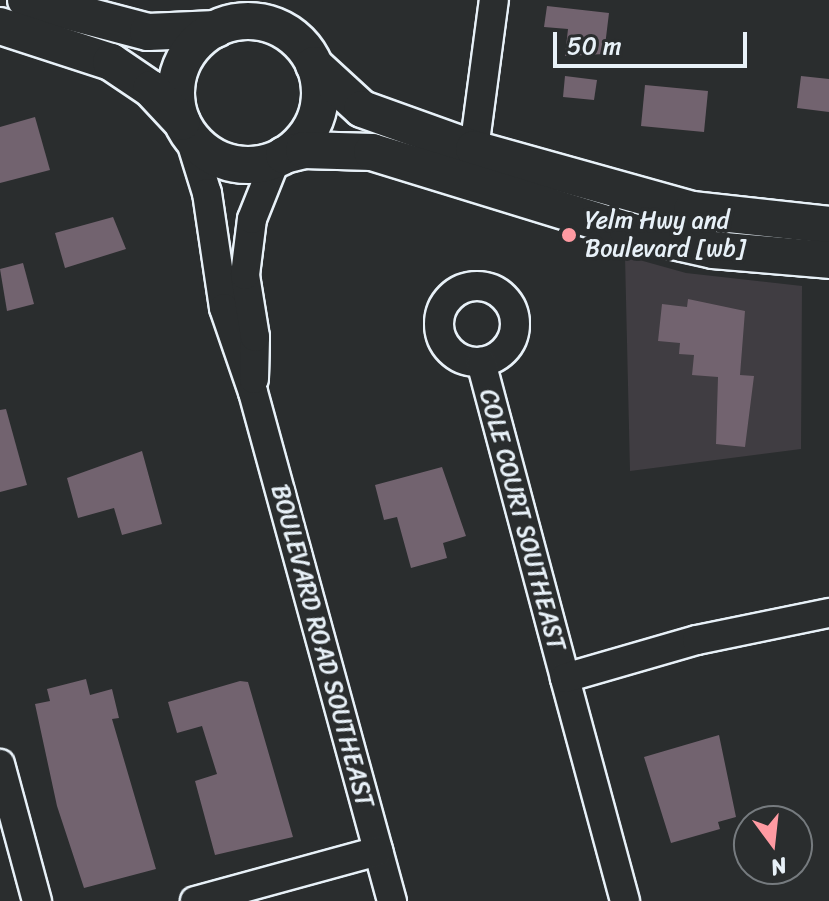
<!DOCTYPE html>
<style>
body{margin:0}
#map{position:relative;width:829px;height:901px;overflow:hidden;background:#2a2d2e;font-family:Sriracha,sans-serif}
div>[style]{position:absolute}
[style*='--x']{left:calc(var(--x)*1px);top:calc(var(--y)*1px);width:calc(var(--w)*1px);rotate:calc(var(--a)*1deg)}
.built>*{inset:0;background:#403d42}
.building>*{inset:0;background:#72636f}
.roads{filter:drop-shadow(2px 0 #e8f1f8) drop-shadow(-2px 0 #e8f1f8) drop-shadow(0 2px #e8f1f8) drop-shadow(0 -2px #e8f1f8)}
.minor>*{height:28px;margin:-14px;padding:0 14px;transform-origin:14px;border-radius:14px;background:#2a2d2e}
.minor>.ring{margin:-14px;padding:0;box-sizing:content-box;background:none;border:28px solid #2a2d2e;border-radius:50%}
.major>*{height:36px;margin:-18px;padding:0 18px;transform-origin:18px;border-radius:18px;background:#2a2d2e}
.major>.ring{margin:-18px;padding:0;box-sizing:content-box;background:none;border:36px solid #2a2d2e;border-radius:50%}
.dots>*{width:22px;height:22px;translate:-50% -50%;box-sizing:border-box;border:4px solid #2a2d2e;border-radius:50%}
span{translate:-50% -50%;white-space:nowrap;text-align:center;line-height:1.15;-webkit-text-stroke:8px #2a2d2e;paint-order:stroke}
.poi-label{font-size:24px;color:#e8f1f8}
.left{translate:0 -50%;text-align:left}
.street-label{font-size:24px;color:#e8f1f8}
.north{position:absolute;left:733px;top:805px;width:80px;height:80px;box-sizing:border-box;background:#2a2d2e;border:2px solid #767b7f;border-radius:50%;rotate:165deg;font-size:22px;font-weight:700;line-height:32px;text-align:center;color:#e8f1f8}
.north::after{content:'';display:block;margin:auto;width:28px;height:36px;background:#ff9aa2;clip-path:polygon(50% 0,100% 100%,50% 72%,0 100%)}
.scale{position:absolute;left:553px;top:32px;width:194px;height:36px;box-sizing:border-box;border:4px solid #e8f1f8;border-top:0;padding-left:10px;font-size:24px;line-height:28px;white-space:nowrap;color:#e8f1f8;-webkit-text-stroke:6px #2a2d2e;paint-order:stroke}
</style>
<div id="map">
<div class="built">
<div style="clip-path:polygon(625px 256px,686px 273px,802px 286px,801px 449px,630px 471px)"></div>
</div>
<div class="building">
<div style="clip-path:polygon(547px 6px,609px 13px,604px 54px,565px 56px,568px 29px,544px 27px)"></div>
<div style="clip-path:polygon(565px 76px,597px 80px,594px 100px,563px 97px)"></div>
<div style="clip-path:polygon(801px 76px,829px 79px,829px 112px,797px 108px)"></div>
<div style="clip-path:polygon(645px 85px,708px 91px,704px 132px,641px 126px)"></div>
<div style="clip-path:polygon(35px 117px,50px 170px,0 183px,0 127px)"></div>
<div style="clip-path:polygon(113px 217px,126px 249px,65px 268px,55px 233px)"></div>
<div style="clip-path:polygon(23px 263px,34px 304px,7px 311px,0 269px)"></div>
<div style="clip-path:polygon(688px 299px,745px 311px,740px 375px,754px 376px,745px 447px,716px 444px,718px 377px,692px 375px,694px 355px,679px 354px,680px 343px,658px 341px,662px 304px,687px 307px)"></div>
<div style="clip-path:polygon(6px 409px,27px 485px,0 492px,0 410px)"></div>
<div style="clip-path:polygon(142px 451px,162px 524px,122px 535px,114px 508px,78px 518px,67px 478px)"></div>
<div style="clip-path:polygon(442px 467px,466px 536px,443px 543px,447px 558px,411px 568px,397px 517px,384px 520px,375px 485px)"></div>
<div style="clip-path:polygon(86px 679px,90px 695px,112px 689px,119px 718px,112px 719px,156px 869px,84px 888px,57px 806px,35px 704px,50px 701px,47px 689px)"></div>
<div style="clip-path:polygon(240px 681px,248px 682px,293px 837px,215px 855px,195px 781px,217px 774px,202px 726px,177px 733px,168px 702px)"></div>
<div style="clip-path:polygon(719px 735px,736px 817px,718px 822px,720px 829px,671px 843px,644px 757px)"></div>
</div>
<div class="roads">
<div class="minor">
<div style="--x:189;--y:135;--w:61;--a:72.8"></div>
<div style="--x:207;--y:193;--w:116;--a:81.6"></div>
<div style="--x:224;--y:308;--w:89;--a:71"></div>
<div style="--x:253;--y:392;--w:528;--a:74.73"></div>
<div style="--x:474;--y:149;--w:150;--a:-82.4"></div>
<div class="ring" style="left:439px;top:286px;width:48px;height:48px"></div>
<div style="--x:481;--y:362;--w:327;--a:75.1"></div>
<div style="--x:254;--y:379;--w:42;--a:-88.6"></div>
<div style="--x:255;--y:337;--w:63;--a:-99.2"></div>
<div style="--x:245;--y:275;--w:56;--a:-82.9"></div>
<div style="--x:252;--y:219;--w:65;--a:-68.2"></div>
<div style="--x:0;--y:764;--w:142;--a:74.9"></div>
<div style="--x:195;--y:901;--w:190;--a:-15.3"></div>
<div style="--x:625;--y:901;--w:231;--a:-105.1"></div>
<div style="--x:565;--y:678;--w:137;--a:-16.1"></div>
<div style="--x:697;--y:640;--w:135;--a:-11.6"></div>
</div>
<div class="major">
<div style="--x:26;--y:0;--w:126;--a:14.7"></div>
<div style="--x:148;--y:32;--w:68;--a:-2.5"></div>
<div class="ring" style="left:176px;top:21px;width:108px;height:108px"></div>
<div style="--x:0;--y:26;--w:117;--a:18"></div>
<div style="--x:111;--y:62;--w:48;--a:34"></div>
<div style="--x:151;--y:89;--w:45;--a:46.8"></div>
<div style="--x:314;--y:65;--w:65;--a:42.5"></div>
<div style="--x:362;--y:109;--w:119;--a:19.7"></div>
<div style="--x:474;--y:149;--w:226;--a:15.6"></div>
<div style="--x:692;--y:210;--w:138;--a:6.2"></div>
<div style="--x:284;--y:155;--w:21;--a:-14"></div>
<div style="--x:304;--y:150;--w:68;--a:1.7"></div>
<div style="--x:372;--y:152;--w:268;--a:17.1"></div>
<div style="--x:628;--y:231;--w:87;--a:12.6"></div>
<div style="--x:713;--y:250;--w:116;--a:4.9"></div>
</div>
</div>
<div class="dots">
<div style="left:569px;top:235px;background:#ff9aa2"></div>
</div>
<div class="poi-label">
<span class="left" style="left:585px;top:235px">Yelm Hwy and<br>Boulevard [wb]</span>
</div>
<div class="street-label">
<span style="left:522px;top:520px;rotate:75deg">COLE COURT SOUTHEAST</span>
<span style="left:322px;top:646px;rotate:75deg">BOULEVARD ROAD SOUTHEAST</span>
</div>
<div class="north">N</div>
<div class="scale">50 m</div>
</div>
